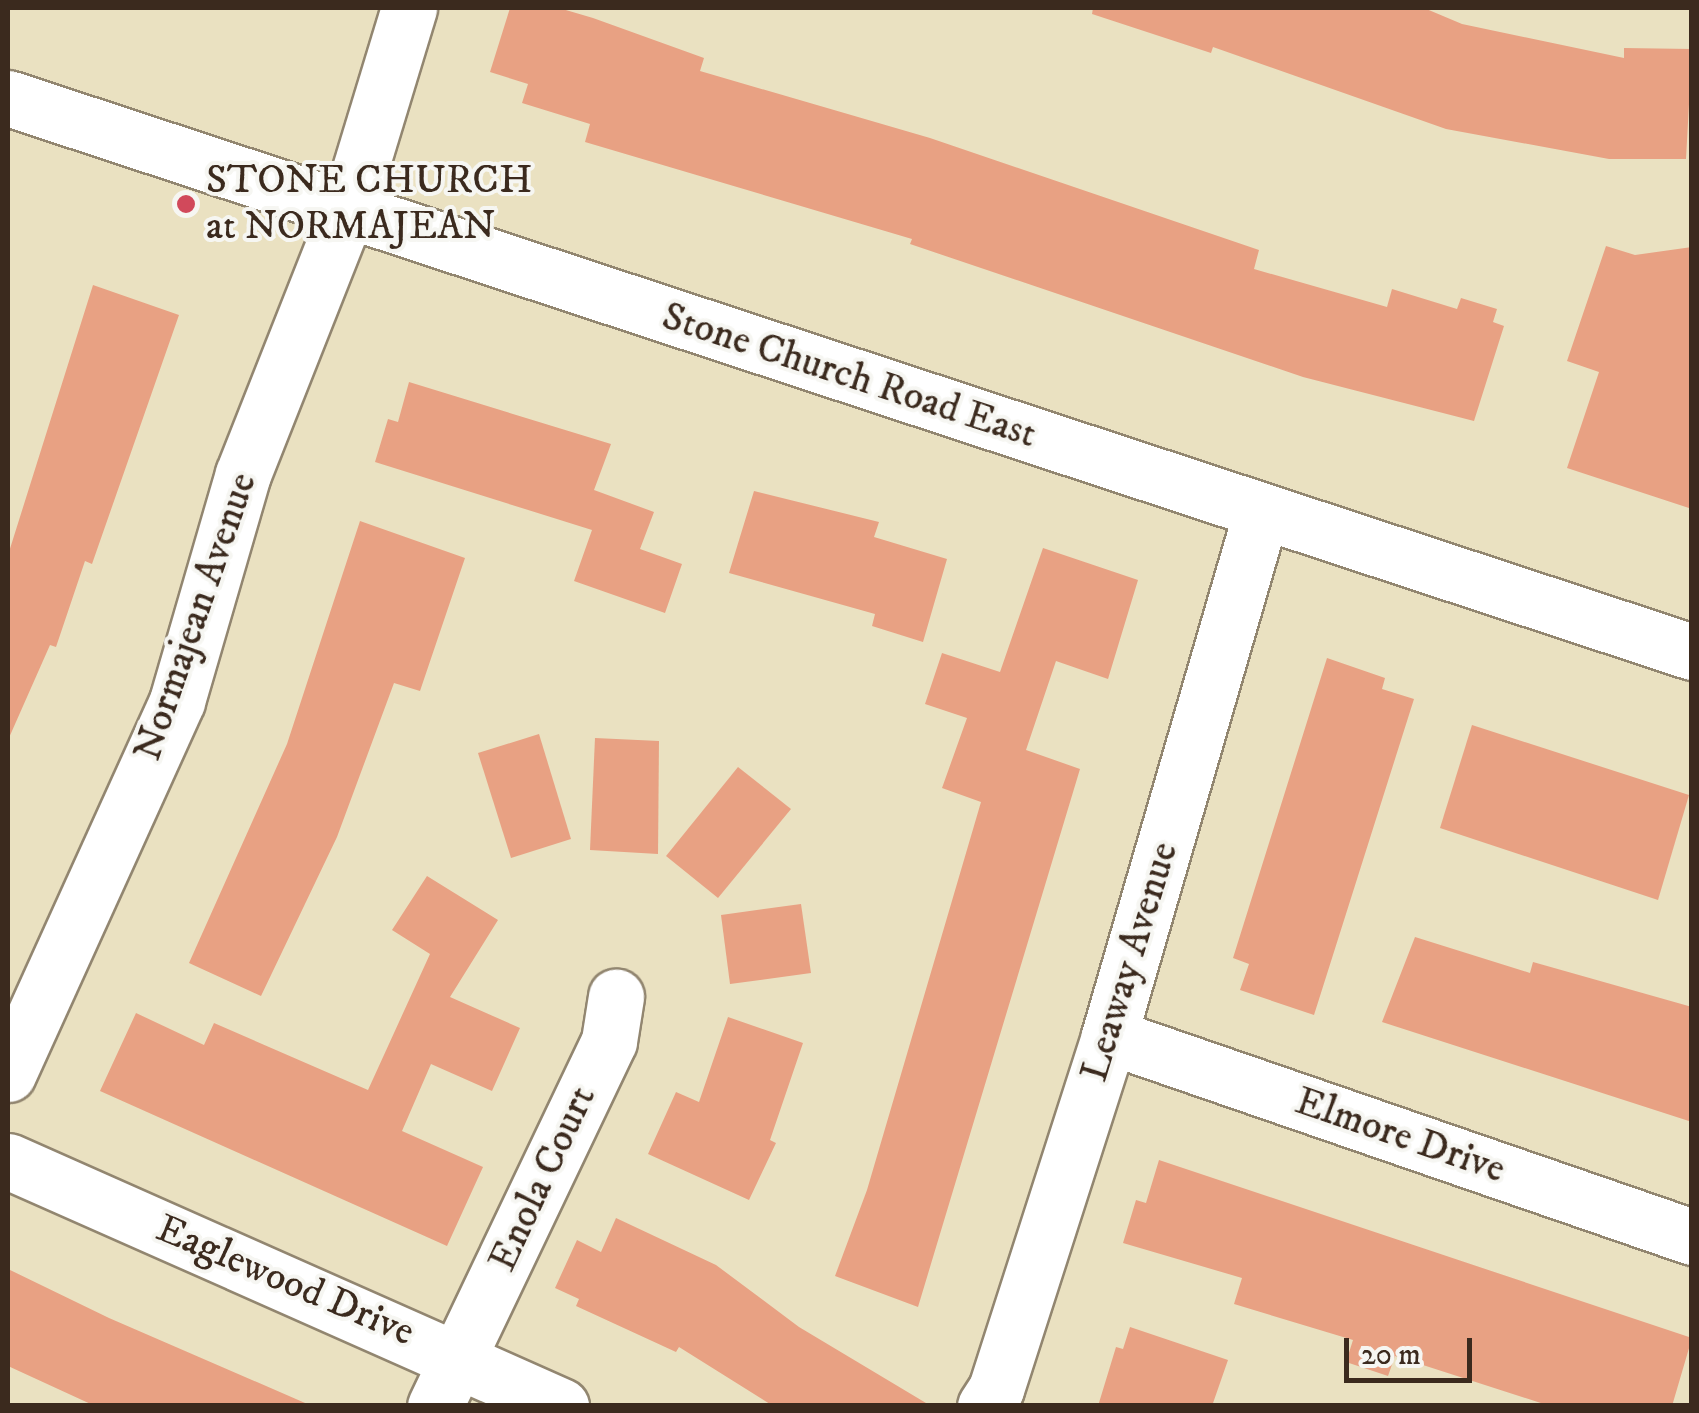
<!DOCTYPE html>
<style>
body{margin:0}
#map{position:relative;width:1699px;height:1413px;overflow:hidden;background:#eae1c1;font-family:"IM FELL DW Pica",serif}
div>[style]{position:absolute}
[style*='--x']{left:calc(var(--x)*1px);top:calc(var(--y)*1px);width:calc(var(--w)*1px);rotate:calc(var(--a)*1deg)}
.building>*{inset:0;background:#e8a183}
.roads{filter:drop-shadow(2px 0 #928670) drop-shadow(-2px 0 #928670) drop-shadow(0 2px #928670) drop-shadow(0 -2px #928670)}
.minor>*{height:55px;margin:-27.5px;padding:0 27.5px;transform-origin:27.5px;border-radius:27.5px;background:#fff}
.major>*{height:55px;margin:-27.5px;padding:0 27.5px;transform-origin:27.5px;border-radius:27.5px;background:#fff}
.dots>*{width:28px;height:28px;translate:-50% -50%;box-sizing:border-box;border:5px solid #f6f6f2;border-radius:50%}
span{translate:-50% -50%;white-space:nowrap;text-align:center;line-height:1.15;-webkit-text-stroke:8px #f6f6f2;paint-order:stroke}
.poi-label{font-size:40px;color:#3b2a1e}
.left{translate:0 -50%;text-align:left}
.street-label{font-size:40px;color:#3b2a1e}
.frame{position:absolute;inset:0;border:10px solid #3b2a1e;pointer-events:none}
.scale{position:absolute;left:1344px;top:1338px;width:128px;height:45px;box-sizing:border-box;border:5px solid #3b2a1e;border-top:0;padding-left:12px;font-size:30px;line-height:35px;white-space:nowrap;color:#3b2a1e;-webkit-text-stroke:8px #f6f6f2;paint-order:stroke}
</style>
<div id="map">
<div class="building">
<div style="clip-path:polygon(510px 8px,559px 8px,593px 18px,704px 58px,700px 71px,930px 138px,1259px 250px,1254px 269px,1387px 307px,1392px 289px,1457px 309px,1461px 298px,1497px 309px,1493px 322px,1504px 326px,1474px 421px,1303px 377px,910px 244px,912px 239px,585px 142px,590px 124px,522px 103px,528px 84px,490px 72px)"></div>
<div style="clip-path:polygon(1093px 8px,1424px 8px,1462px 24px,1624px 58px,1624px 48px,1692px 49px,1686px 159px,1609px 159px,1446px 129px,1213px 47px,1211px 53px,1092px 14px)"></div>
<div style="clip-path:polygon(1606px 246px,1635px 255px,1692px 247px,1692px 509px,1567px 468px,1599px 372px,1567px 361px)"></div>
<div style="clip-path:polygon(93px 285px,179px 315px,92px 564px,85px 561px,56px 647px,50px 645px,8px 740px,8px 555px)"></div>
<div style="clip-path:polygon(409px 382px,611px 444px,594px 490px,654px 512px,640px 549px,682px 564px,665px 613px,574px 581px,592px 530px,375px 462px,388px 419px,398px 422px)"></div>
<div style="clip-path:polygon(754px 491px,879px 522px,874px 537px,947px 559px,923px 642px,872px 626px,875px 614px,729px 573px)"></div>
<div style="clip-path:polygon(360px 521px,465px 558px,420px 691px,394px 683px,337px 837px,261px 996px,189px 963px,287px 744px)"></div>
<div style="clip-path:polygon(1043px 548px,1138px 580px,1108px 679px,1056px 661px,1026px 750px,1080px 769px,918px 1307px,835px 1276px,867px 1190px,981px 802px,942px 788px,967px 718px,925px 704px,942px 653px,1000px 672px)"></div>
<div style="clip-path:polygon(1327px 658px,1385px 678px,1382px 689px,1414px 699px,1314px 1015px,1240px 990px,1249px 964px,1233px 958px)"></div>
<div style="clip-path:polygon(1472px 725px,1689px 795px,1658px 900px,1440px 828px)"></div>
<div style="clip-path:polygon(539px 734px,571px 839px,511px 858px,478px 753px)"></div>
<div style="clip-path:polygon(595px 738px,659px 741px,658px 854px,590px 850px)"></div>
<div style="clip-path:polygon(738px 767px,791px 809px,718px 898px,666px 856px)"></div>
<div style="clip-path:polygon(427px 876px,498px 920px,450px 997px,520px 1028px,492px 1091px,431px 1064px,402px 1131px,483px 1167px,447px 1246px,100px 1091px,136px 1013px,204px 1045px,214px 1023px,368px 1090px,430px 954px,392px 930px)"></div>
<div style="clip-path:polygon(801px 904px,811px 973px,730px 984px,721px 915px)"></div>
<div style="clip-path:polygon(1415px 937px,1530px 973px,1533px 962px,1692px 1007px,1692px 1122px,1382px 1022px)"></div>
<div style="clip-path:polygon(728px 1017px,803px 1043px,770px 1140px,776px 1143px,749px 1200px,648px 1154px,676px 1092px,699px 1102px)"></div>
<div style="clip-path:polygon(1159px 1160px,1692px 1338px,1672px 1406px,1550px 1406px,1395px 1356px,1388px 1376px,1346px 1362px,1353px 1340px,1234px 1304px,1242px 1278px,1123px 1243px,1136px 1200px,1146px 1203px)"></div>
<div style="clip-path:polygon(616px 1218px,716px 1265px,799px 1327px,931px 1406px,773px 1406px,679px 1347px,676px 1352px,576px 1306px,579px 1299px,555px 1288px,577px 1240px,601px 1252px)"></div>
<div style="clip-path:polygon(8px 1269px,109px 1318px,312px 1406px,95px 1406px,8px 1366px)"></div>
<div style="clip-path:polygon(1130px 1327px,1228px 1360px,1212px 1406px,1098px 1406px,1116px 1347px,1123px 1349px)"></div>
</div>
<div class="roads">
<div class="minor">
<div style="--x:1109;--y:1036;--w:617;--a:19.02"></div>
<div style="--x:8;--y:1074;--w:409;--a:-65.6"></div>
<div style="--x:177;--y:701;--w:236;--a:-73.8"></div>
<div style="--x:243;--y:474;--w:285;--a:-68.4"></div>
<div style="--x:348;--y:209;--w:210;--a:-73.1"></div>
<div style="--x:8;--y:1161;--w:605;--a:23.9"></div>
<div style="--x:435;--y:1406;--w:404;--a:-64.5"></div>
<div style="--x:609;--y:1041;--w:45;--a:-81"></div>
<div style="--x:985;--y:1406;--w:20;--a:-57"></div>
<div style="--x:996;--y:1389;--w:371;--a:-72.2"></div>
<div style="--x:1109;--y:1036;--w:545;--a:-73.79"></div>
</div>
<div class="major">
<div style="--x:8;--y:98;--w:1773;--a:18.21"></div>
</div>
</div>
<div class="dots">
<div style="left:186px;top:204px;background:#d1495b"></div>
</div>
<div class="poi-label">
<span class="left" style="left:206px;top:204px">STONE CHURCH<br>at NORMAJEAN</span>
</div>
<div class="street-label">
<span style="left:849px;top:376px;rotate:18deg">Stone Church Road East</span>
<span style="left:196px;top:617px;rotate:-71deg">Normajean Avenue</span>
<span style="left:1130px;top:962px;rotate:-73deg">Leaway Avenue</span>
<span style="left:1400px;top:1136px;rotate:19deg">Elmore Drive</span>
<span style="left:543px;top:1179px;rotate:-65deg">Enola Court</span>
<span style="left:285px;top:1281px;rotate:23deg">Eaglewood Drive</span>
</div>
<div class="frame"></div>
<div class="scale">20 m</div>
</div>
